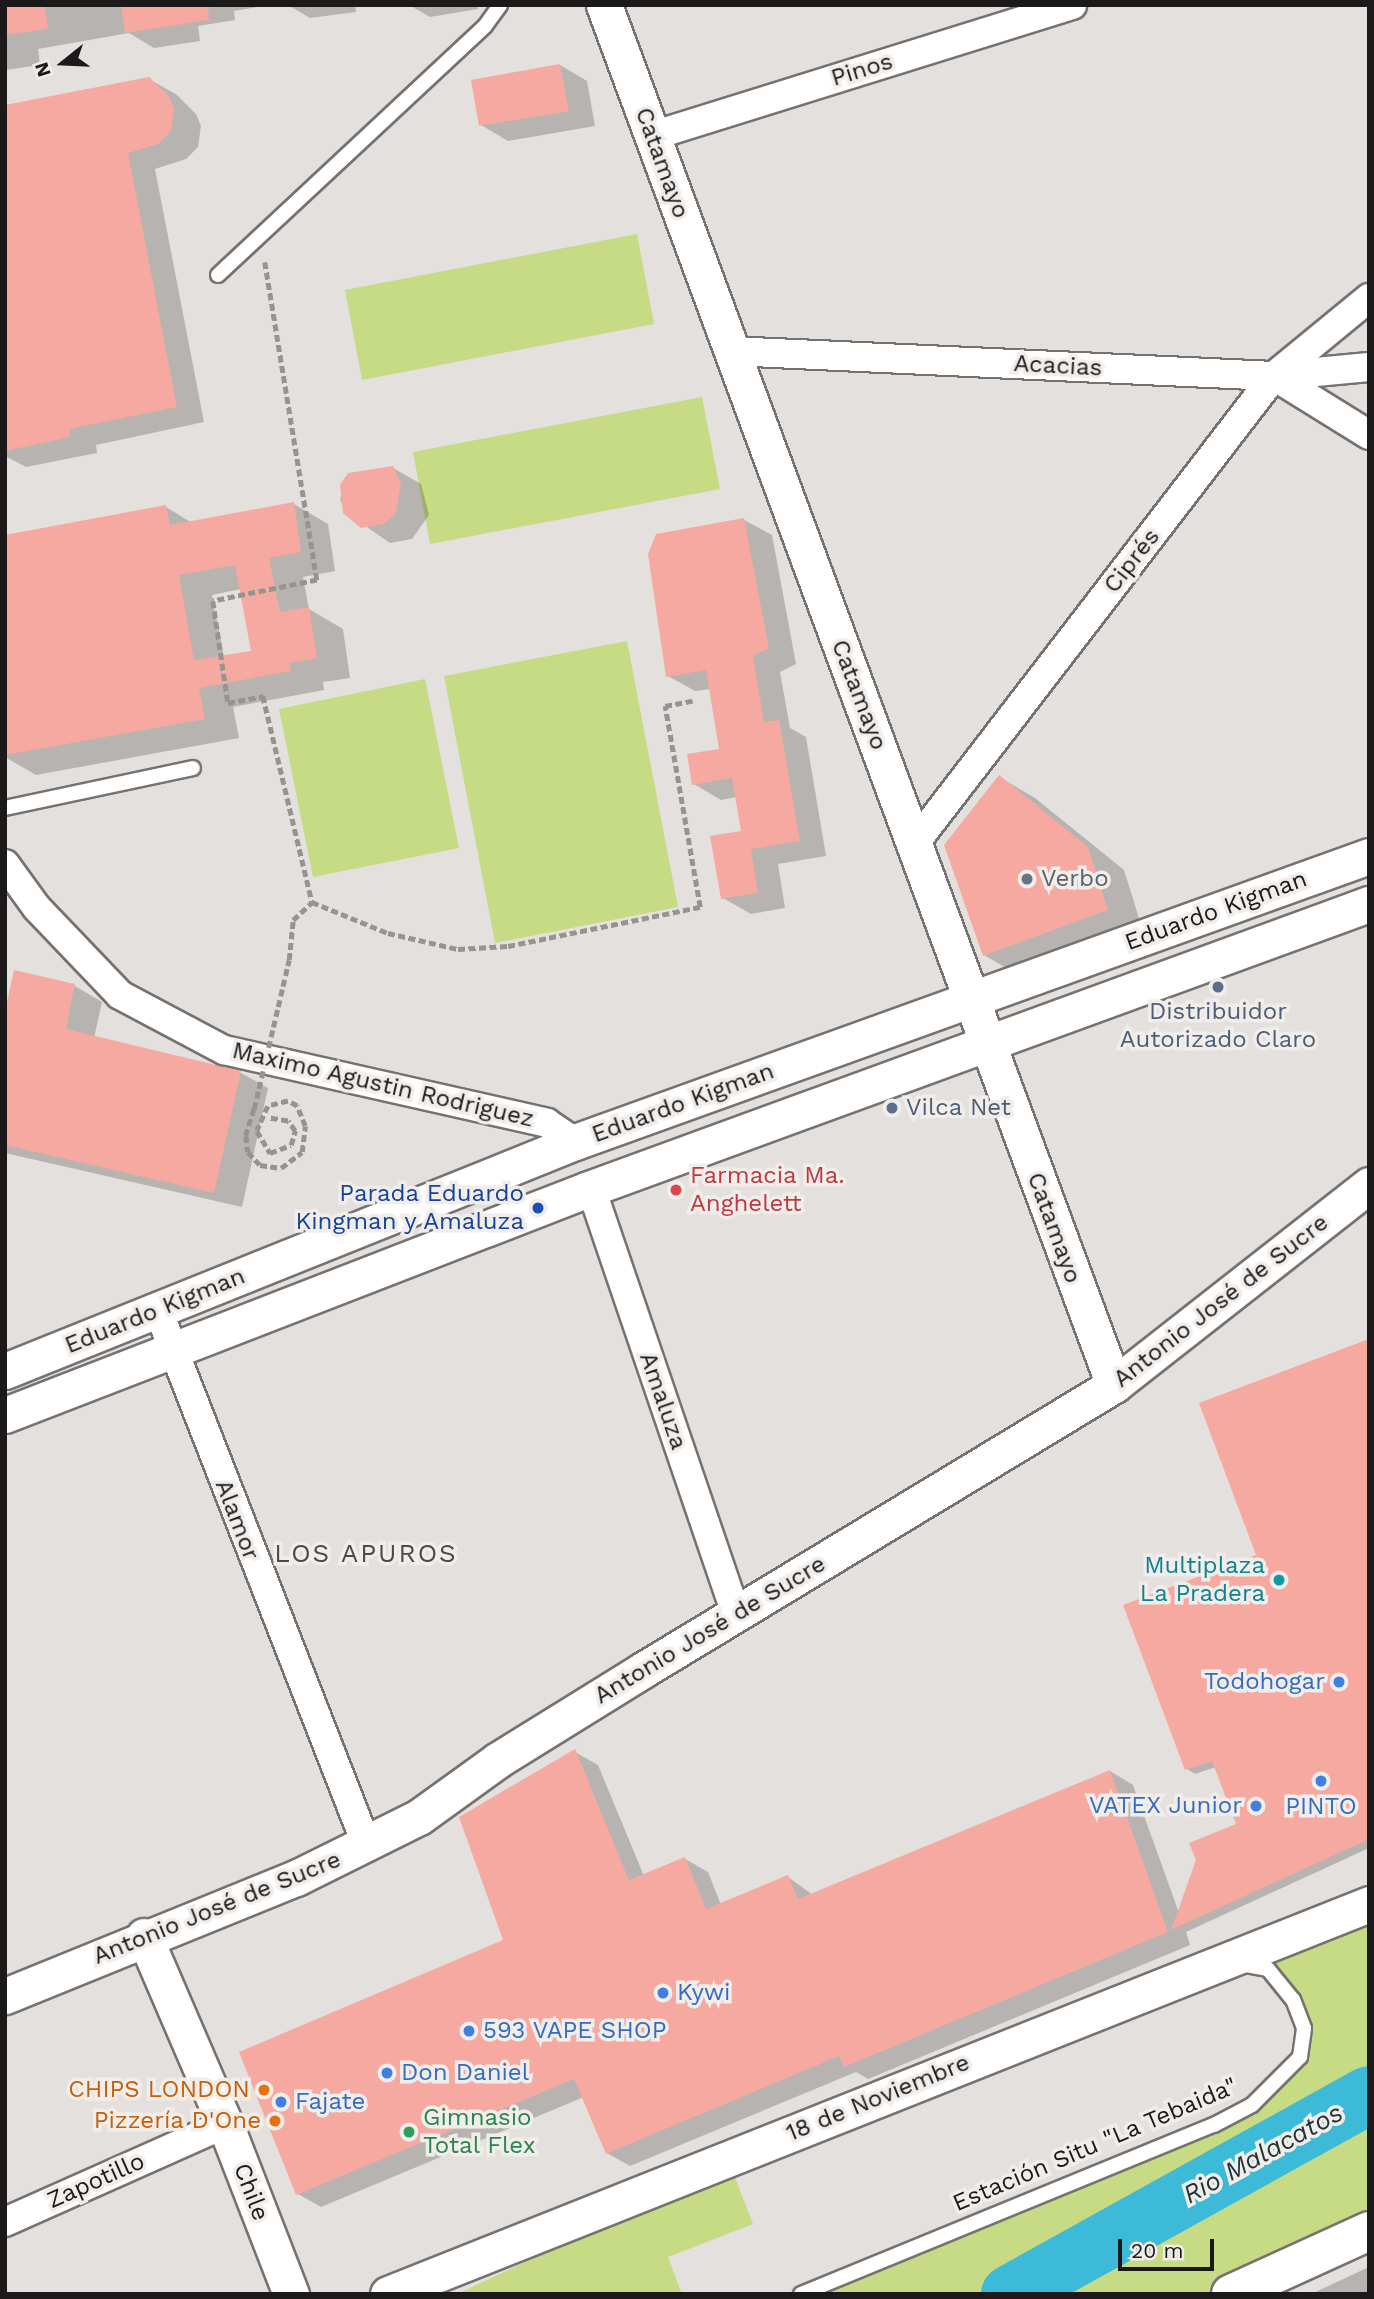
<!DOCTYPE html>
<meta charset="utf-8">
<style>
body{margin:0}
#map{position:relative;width:1374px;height:2299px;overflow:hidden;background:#e4e0dd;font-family:"Work Sans",sans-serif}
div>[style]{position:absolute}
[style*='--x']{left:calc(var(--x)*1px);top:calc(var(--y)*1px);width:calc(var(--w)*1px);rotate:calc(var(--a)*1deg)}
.green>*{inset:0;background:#c7da84}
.shadow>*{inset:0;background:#0003}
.river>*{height:58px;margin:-29px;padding:0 29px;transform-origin:29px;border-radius:29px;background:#3dbad7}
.building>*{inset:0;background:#f5a9a0}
.path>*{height:4.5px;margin-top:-2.25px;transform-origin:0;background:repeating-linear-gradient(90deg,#969391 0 7px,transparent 0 10.5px)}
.roads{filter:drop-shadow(2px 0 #767270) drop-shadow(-2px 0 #767270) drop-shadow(0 2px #767270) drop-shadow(0 -2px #767270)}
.service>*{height:14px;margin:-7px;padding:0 7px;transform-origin:7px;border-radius:7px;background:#fff}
.minor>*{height:28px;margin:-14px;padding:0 14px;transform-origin:14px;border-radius:14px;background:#fff}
.tertiary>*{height:35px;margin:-17.5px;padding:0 17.5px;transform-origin:17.5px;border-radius:17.5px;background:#fff}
.secondary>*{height:38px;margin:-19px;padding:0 19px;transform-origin:19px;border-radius:19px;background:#fff}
.path-bridge>*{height:4.5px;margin-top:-2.25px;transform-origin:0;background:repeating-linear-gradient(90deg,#969391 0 7px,transparent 0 10.5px)}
.dots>*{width:19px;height:19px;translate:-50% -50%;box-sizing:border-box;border:4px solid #f1edea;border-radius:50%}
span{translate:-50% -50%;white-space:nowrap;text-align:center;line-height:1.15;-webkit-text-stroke:7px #f1edea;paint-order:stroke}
.street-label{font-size:24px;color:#1b1919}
.worship-label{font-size:24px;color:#5b616d}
.left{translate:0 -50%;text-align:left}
.service-label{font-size:24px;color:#4e5e75}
.health-label{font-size:24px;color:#be3a42}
.transit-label{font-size:24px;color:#164399}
.right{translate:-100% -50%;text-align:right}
.culture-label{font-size:24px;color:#0d838f}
.shop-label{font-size:24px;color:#366cbe}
.food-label{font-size:24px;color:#c56008}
.leisure-label{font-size:24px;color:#27864d}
.neighbourhood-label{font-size:26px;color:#4d4947;letter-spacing:2px}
.water-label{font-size:26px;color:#1d3338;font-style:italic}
.frame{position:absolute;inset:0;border:7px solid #1b1919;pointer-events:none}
.north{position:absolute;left:28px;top:28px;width:70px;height:70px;-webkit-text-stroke:5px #f1edea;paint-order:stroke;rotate:252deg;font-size:19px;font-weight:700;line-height:28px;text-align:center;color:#1b1919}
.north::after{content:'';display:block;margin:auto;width:24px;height:32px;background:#1b1919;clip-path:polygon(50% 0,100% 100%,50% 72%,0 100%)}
.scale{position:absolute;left:1118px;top:2239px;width:96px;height:32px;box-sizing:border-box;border:4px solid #1b1919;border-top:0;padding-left:9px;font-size:21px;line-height:24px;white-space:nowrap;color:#1b1919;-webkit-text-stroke:5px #f1edea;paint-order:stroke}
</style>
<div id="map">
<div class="green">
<div style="clip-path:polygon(637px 234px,654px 324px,362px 380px,345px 290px)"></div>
<div style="clip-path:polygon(702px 397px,720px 489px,430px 544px,413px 452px)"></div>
<div style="clip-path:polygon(627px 641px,678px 907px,495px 943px,444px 676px)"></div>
<div style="clip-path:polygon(425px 679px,459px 848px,313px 877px,279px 709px)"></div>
<div style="clip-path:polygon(1369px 1904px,1369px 2231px,1231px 2294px,801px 2294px,1252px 2105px,1300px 2057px,1304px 2028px,1268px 1969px,1245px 1964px)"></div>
<div style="clip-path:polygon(733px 2172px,753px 2224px,668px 2257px,682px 2294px,457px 2294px,647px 2205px)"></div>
</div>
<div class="shadow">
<div style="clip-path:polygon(5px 5px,269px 5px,234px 11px,235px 20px,198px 26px,200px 41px,154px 48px,129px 33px,38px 49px,40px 65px,5px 70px)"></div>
<div style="clip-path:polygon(288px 5px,355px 5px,356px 12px,310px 18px)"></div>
<div style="clip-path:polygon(409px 5px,477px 5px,478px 9px,430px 17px)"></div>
<div style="clip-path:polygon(560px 65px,587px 81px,595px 126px,508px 141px,481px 125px)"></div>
<div style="clip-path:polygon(149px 79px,177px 95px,196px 114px,201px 126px,198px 147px,186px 159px,155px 169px,204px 422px,96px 445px,97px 453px,26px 467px,5px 456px,5px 107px)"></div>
<div style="clip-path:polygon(393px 468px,421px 484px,429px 515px,412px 539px,390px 543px,345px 512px,340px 499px,349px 475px)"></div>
<div style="clip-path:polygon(evenodd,294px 504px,328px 524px,335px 571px,303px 577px,309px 609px,343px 629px,350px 678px,323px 682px,324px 690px,233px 707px,239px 738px,36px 775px,5px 757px,5px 537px,166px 507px,192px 523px,294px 504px,241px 589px,253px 652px,224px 657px,212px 595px,241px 589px)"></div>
<div style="clip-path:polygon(744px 520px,772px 535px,796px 664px,780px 672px,790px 728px,806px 737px,826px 856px,778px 864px,785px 908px,751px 914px,723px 898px,743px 832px,737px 797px,721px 800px,694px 784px,721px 750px,711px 689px,695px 691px,668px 676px)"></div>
<div style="clip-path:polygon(999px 777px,1035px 798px,1124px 870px,1143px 931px,1020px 976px,984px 955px)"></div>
<div style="clip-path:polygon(75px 986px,102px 1002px,94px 1038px,241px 1073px,268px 1088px,242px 1207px,5px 1153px,5px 1014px)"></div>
<div style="clip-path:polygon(1369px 1341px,1369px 1848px,1186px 1932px,1190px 1945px,868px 2079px,856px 2072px,630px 2166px,607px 2153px,584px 2097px,321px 2207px,298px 2194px,506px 1941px,575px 1752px,598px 1765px,644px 1876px,685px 1859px,708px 1872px,721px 1905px,788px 1877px,813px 1895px,1110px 1771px,1133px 1785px,1179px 1913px,1238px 1825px,1216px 1767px,1195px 1774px,1187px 1769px,1258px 1556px)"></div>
<div style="clip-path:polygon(1369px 2267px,1369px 2294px,1311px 2294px)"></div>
</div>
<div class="river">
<div style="--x:1010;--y:2294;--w:410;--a:-29"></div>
</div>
<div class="building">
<div style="clip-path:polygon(5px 5px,45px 5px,48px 29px,5px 35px)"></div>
<div style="clip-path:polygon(121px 5px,208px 5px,209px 20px,125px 33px)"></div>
<div style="clip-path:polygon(560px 64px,569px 111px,479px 126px,471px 80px)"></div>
<div style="clip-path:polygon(149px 77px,169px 96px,174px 109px,171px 131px,158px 144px,128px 153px,177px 407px,69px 429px,71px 437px,5px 451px,5px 105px)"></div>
<div style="clip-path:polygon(393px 466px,401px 483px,396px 513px,384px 524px,361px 528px,343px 513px,340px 485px,348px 473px)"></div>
<div style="clip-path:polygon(evenodd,294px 502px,301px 552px,269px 558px,280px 612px,309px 607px,317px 658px,289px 663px,291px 671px,199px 688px,205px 719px,5px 755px,5px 535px,166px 505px,170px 525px,294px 502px,235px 565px,251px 651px,194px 660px,179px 575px,235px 565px)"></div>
<div style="clip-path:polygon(744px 518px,769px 648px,753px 656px,764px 722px,779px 720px,800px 841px,751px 849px,758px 893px,721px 899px,710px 836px,741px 831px,732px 778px,692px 785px,687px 754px,719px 749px,706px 670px,666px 677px,648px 554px,656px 534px)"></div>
<div style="clip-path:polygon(999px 775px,1088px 847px,1108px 910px,983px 956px,944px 845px)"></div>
<div style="clip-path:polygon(14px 970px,75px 984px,66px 1029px,241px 1071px,214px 1193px,5px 1145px,5px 1011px)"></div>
<div style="clip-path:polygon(1369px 1339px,1369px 1839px,1171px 1930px,1196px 1860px,1189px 1843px,1236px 1824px,1212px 1761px,1185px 1770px,1123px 1605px,1256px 1555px,1199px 1403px)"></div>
<div style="clip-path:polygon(575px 1749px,629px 1880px,685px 1857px,706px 1909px,788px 1875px,798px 1899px,1110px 1770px,1168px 1932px,844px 2067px,839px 2056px,606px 2154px,574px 2079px,296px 2195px,239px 2052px,503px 1940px,459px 1817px)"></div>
</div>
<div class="path">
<div style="--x:265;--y:262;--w:322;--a:80.7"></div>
<div style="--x:317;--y:580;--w:106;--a:168.6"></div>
<div style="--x:213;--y:601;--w:103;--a:81.6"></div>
<div style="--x:228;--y:703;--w:36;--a:-11"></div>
<div style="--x:263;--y:696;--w:212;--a:76.6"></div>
<div style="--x:289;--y:960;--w:40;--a:-84.3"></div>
<div style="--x:293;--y:920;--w:26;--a:-43"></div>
<div style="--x:312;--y:902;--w:82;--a:22.2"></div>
<div style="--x:388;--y:933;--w:72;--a:12.9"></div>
<div style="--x:458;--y:949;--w:50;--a:-3.4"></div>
<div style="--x:508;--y:946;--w:196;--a:-11.5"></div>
<div style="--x:700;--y:907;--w:204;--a:-99.9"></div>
<div style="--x:665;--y:706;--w:31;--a:-11"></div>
<div style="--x:254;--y:1109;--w:28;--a:107"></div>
<div style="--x:246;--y:1136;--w:16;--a:83"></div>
<div style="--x:248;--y:1152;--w:18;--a:47"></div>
<div style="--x:260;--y:1165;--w:21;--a:8"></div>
<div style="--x:281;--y:1168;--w:26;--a:-37"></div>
<div style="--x:302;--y:1152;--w:26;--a:-83"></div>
<div style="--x:305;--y:1126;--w:22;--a:-112"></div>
<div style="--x:297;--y:1106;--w:10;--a:-151"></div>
<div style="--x:288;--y:1101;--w:21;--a:166"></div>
<div style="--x:268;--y:1106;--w:27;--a:114"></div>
<div style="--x:257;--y:1131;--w:26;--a:59"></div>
<div style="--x:270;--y:1153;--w:22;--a:-21"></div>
<div style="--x:291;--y:1145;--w:15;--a:-74"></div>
<div style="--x:295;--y:1131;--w:12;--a:-125"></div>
<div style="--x:288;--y:1121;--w:19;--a:-171"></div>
</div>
<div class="roads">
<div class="service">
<div style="--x:218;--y:275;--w:365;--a:-43"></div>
<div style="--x:485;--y:26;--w:26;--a:-54"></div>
<div style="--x:5;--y:808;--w:192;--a:-12"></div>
<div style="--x:801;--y:2294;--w:446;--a:-22.3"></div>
<div style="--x:1214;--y:2125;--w:43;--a:-27.8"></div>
<div style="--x:1252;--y:2105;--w:68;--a:-45"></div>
<div style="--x:1300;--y:2057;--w:29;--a:-82"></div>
<div style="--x:1304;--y:2028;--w:30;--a:-111"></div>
<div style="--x:1293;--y:2000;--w:40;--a:-129"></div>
<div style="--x:1268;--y:1969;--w:29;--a:-170"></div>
</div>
<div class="minor">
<div style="--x:652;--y:136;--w:440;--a:-17.3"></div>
<div style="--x:730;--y:351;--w:545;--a:2.63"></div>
<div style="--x:1274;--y:376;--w:112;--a:31.8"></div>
<div style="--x:1274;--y:376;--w:95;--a:-5.4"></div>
<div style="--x:915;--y:843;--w:589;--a:-52.45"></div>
<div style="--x:1274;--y:376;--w:123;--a:-39.4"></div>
<div style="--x:5;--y:864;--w:54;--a:54"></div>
<div style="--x:37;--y:908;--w:120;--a:46.3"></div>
<div style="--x:120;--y:995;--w:118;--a:27.9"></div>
<div style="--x:224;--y:1050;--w:331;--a:12.7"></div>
<div style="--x:547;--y:1123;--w:34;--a:34"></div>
<div style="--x:591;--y:1188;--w:451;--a:71.2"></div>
<div style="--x:158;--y:1310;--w:575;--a:68.7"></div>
<div style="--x:5;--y:2222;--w:241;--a:-24"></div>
</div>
<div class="tertiary">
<div style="--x:604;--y:5;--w:1471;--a:69.72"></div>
<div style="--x:5;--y:1371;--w:614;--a:-21.89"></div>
<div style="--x:575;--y:1142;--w:844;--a:-19.81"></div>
<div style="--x:5;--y:1415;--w:623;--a:-21.17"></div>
<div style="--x:586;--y:1190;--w:834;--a:-20.07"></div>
<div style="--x:144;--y:1936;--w:205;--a:66.7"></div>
<div style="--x:225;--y:2124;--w:182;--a:68.8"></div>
<div style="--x:5;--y:1996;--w:314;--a:-22.1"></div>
<div style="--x:296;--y:1878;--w:137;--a:-26.4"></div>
<div style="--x:419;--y:1817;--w:97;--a:-35.8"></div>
<div style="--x:498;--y:1760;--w:171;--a:-31.8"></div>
<div style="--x:643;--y:1670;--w:551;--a:-31.18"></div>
<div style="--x:1114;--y:1385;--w:324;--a:-38.1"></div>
<div style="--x:388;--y:2294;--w:1056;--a:-21.68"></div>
</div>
<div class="secondary">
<div style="--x:1231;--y:2294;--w:152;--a:-24.5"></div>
</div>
</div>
<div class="path-bridge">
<div style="--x:254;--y:1109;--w:153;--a:-76.8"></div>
</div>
<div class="dots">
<div style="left:1027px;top:879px;background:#6b7280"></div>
<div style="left:1218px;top:987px;background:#5c6f8a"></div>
<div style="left:892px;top:1108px;background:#5c6f8a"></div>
<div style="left:676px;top:1190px;background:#e0444e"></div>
<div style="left:538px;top:1208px;background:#1a4fb4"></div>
<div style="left:1279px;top:1580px;background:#0f9aa8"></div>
<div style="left:1339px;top:1682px;background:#3f7fe0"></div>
<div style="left:1321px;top:1781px;background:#3f7fe0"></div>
<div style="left:1256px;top:1806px;background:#3f7fe0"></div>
<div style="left:663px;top:1993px;background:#3f7fe0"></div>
<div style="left:469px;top:2031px;background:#3f7fe0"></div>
<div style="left:387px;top:2073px;background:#3f7fe0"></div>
<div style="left:264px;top:2090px;background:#e8710a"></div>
<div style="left:281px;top:2102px;background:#3f7fe0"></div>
<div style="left:275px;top:2121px;background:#e8710a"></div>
<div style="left:409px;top:2132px;background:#2e9e5b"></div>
</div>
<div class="street-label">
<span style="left:862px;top:70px;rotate:-17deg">Pinos</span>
<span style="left:662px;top:163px;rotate:70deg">Catamayo</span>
<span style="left:1058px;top:366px;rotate:3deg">Acacias</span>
<span style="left:1132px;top:561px;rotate:-52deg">Ciprés</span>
<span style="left:859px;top:695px;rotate:69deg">Catamayo</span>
<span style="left:1216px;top:911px;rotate:-20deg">Eduardo Kigman</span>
<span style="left:383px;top:1085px;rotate:13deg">Maximo Agustin Rodriguez</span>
<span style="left:683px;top:1103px;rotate:-20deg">Eduardo Kigman</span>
<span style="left:1054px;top:1228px;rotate:70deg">Catamayo</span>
<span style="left:1221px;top:1301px;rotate:-38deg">Antonio José de Sucre</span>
<span style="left:155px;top:1311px;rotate:-22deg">Eduardo Kigman</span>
<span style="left:663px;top:1401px;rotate:71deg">Amaluza</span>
<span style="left:237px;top:1520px;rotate:69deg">Alamor</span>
<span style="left:710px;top:1630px;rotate:-31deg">Antonio José de Sucre</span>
<span style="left:217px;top:1908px;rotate:-22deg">Antonio José de Sucre</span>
<span style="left:878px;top:2098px;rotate:-22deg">18 de Noviembre</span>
<span style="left:1095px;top:2145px;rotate:-23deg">Estación Situ "La Tebaida"</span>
<span style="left:96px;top:2181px;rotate:-24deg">Zapotillo</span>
<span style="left:251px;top:2192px;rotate:69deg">Chile</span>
</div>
<div class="worship-label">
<span class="left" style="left:1041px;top:879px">Verbo</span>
</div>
<div class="service-label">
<span style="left:1218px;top:1026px">Distribuidor<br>Autorizado Claro</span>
<span class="left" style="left:906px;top:1108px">Vilca Net</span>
</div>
<div class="health-label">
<span class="left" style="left:690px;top:1190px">Farmacia Ma.<br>Anghelett</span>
</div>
<div class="transit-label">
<span class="right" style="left:524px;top:1208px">Parada Eduardo<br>Kingman y Amaluza</span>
</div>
<div class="culture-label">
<span class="right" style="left:1265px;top:1580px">Multiplaza<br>La Pradera</span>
</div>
<div class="shop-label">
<span class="right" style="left:1325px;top:1682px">Todohogar</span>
<span class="right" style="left:1242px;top:1806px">VATEX Junior</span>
<span style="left:1321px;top:1807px">PINTO</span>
<span class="left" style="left:677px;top:1993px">Kywi</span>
<span class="left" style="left:483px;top:2031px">593 VAPE SHOP</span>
<span class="left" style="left:401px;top:2073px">Don Daniel</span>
<span class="left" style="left:295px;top:2102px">Fajate</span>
</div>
<div class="food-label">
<span class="right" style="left:250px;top:2090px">CHIPS LONDON</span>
<span class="right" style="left:261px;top:2121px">Pizzería D'One</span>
</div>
<div class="leisure-label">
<span class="left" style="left:423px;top:2132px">Gimnasio<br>Total Flex</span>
</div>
<div class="neighbourhood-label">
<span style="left:366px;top:1554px">LOS APUROS</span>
</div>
<div class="water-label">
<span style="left:1263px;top:2154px;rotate:-29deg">Rio Malacatos</span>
</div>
<div class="frame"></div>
<div class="north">N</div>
<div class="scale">20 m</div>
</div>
